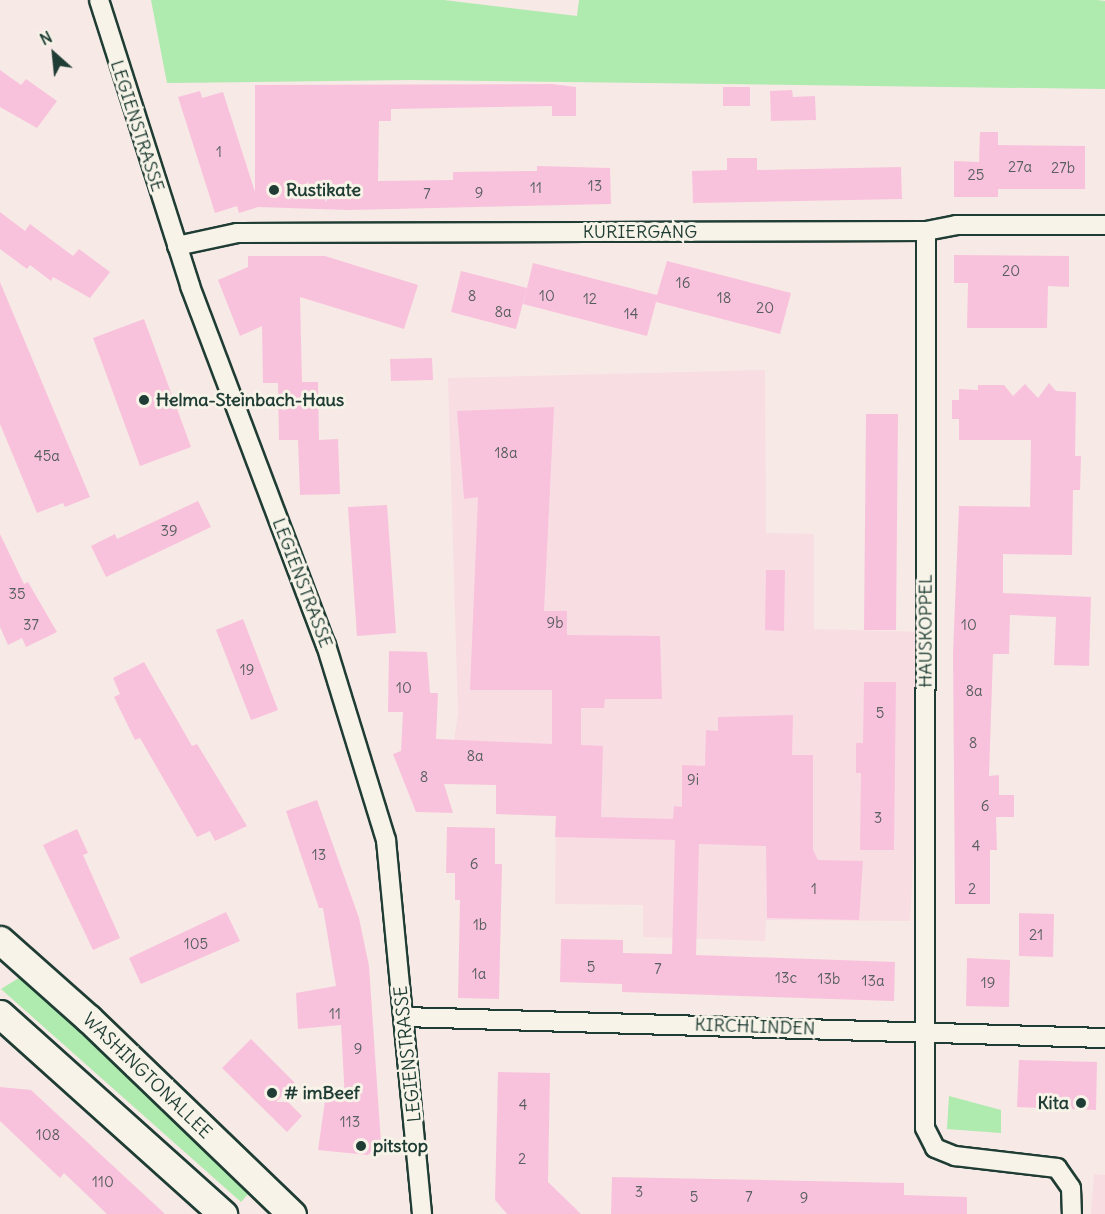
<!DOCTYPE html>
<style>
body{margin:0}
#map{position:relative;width:1105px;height:1214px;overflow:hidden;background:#f7e9e6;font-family:Delius,sans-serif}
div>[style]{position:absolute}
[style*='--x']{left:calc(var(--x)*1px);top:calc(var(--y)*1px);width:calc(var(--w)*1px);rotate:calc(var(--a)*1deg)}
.built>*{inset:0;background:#f8dde3}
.green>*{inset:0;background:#afeaaf}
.building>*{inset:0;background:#f9c2dc}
.roads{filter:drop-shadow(2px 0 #1f3d34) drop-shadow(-2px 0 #1f3d34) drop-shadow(0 2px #1f3d34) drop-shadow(0 -2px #1f3d34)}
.street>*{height:18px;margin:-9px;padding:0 9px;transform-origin:9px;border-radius:9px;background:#f7f3e8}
.secondary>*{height:27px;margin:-13.5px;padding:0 13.5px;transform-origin:13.5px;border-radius:13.5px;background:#f7f3e8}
.dots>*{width:16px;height:16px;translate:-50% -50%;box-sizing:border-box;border:3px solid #f7f3e8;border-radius:50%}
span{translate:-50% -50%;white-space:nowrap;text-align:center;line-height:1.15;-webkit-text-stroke:6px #f7f3e8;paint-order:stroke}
.number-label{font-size:15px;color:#565e5e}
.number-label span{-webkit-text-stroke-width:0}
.street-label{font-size:18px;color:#1f3d34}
.poi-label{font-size:18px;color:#1f3d34;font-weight:700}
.left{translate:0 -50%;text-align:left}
.right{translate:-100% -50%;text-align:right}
.north{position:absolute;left:24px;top:24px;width:60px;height:60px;-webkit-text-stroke:4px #f7f3e8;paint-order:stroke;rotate:333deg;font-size:16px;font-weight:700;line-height:24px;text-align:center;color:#1f3d34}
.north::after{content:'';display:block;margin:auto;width:21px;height:27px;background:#1f3d34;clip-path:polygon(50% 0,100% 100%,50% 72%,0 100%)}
</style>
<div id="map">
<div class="built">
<div style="clip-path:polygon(765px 370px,766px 533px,814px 534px,814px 629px,926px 632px,910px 921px,766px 920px,765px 941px,643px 937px,643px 905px,555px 904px,556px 816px,496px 814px,496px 776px,454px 741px,458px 714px,448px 378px)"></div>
<div style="clip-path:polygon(1094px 1174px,1105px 1175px,1105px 1214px,1091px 1214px)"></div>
</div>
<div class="green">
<div style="clip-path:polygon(151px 0,444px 0,577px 16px,579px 0,1097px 0,1105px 1px,1105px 89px,409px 80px,167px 83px)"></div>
<div style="clip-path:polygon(22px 976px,33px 980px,250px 1192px,241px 1202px,1px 989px)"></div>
<div style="clip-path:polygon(949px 1096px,1001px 1110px,1001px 1133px,947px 1129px)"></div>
</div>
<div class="building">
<div style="clip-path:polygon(0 70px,21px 85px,26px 79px,57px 101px,37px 128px,0 107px)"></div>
<div style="clip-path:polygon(552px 84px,576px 87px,576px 116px,552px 116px,552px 106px,391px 109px,391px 121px,379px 121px,378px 181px,453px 180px,453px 172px,537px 171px,537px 166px,610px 168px,611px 204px,349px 210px,258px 207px,239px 213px,237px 206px,215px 213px,178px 97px,200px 91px,202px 98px,223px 92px,255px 192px,255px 85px)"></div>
<div style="clip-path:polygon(723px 87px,750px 87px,750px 106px,723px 106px)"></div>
<div style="clip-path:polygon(792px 90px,793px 97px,815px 96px,816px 120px,771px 121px,770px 91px)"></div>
<div style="clip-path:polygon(980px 132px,998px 132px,998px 145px,1085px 146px,1085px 189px,998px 189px,998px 197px,954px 197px,954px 161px,979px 162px)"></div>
<div style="clip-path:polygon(727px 158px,757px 158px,757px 170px,901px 167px,902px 199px,693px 203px,692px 171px,727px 170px)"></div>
<div style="clip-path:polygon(0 212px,25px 231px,30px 224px,73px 256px,79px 249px,110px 272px,90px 298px,53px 277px,51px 281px,30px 265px,27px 269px,0 249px)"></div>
<div style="clip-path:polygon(954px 255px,1069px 256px,1069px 287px,1048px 286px,1047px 328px,967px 328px,968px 283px,954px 283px)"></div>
<div style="clip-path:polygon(248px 256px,325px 256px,418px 285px,404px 329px,300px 297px,302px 382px,318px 382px,319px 440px,338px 439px,340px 494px,300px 495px,298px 440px,279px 440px,278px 383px,263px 383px,262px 326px,240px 336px,218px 280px,248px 267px)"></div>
<div style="clip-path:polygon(667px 261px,791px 293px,780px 334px,656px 302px,647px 336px,523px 304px,533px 263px,657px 295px)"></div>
<div style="clip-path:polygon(461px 271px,527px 288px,516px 329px,451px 312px)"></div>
<div style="clip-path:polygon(0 282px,90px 497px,65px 507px,63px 503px,37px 513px,0 424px)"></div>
<div style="clip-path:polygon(144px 319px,191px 447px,140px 466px,93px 338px)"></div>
<div style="clip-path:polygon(432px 358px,433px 380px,391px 381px,390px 359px)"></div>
<div style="clip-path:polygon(1049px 383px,1056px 391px,1076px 392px,1075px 456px,1081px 456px,1080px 490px,1073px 490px,1072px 555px,1003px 554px,1003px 593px,1091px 597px,1089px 666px,1054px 665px,1056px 617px,1010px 615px,1009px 654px,993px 654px,989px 776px,999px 775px,999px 795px,1014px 795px,1014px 817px,996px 817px,997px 850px,990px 850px,990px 904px,955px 904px,953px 653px,959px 506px,1030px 507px,1031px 440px,959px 440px,959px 419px,952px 419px,952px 400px,959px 400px,959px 389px,978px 390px,978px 385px,1004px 385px,1013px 396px,1025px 384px,1038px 398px)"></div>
<div style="clip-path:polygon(554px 407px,544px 611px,567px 611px,567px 635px,660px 636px,662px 699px,605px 699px,604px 708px,581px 708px,581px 745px,603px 746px,601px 817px,673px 819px,674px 806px,682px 807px,682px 765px,705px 766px,706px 730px,718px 731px,718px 717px,793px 715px,792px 755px,813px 755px,813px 850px,818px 860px,863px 861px,859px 920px,767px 918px,766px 846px,699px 844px,696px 955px,895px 962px,894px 1001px,622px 992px,622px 984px,560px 982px,561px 939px,623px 940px,623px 953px,672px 954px,675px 840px,555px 837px,556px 816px,496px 814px,496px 785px,444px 784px,453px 813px,416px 812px,393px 754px,401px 751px,403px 712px,388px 712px,389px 651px,427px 652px,430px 693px,438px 693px,436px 739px,552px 744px,552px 690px,470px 690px,478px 497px,464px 499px,457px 411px)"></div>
<div style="clip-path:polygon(866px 414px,898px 414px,896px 630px,864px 630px)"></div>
<div style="clip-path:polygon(198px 501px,211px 527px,106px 577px,91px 546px,115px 534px,117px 539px)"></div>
<div style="clip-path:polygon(387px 505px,396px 633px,357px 636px,348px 507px)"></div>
<div style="clip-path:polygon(0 534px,24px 584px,28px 582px,57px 632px,26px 647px,22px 638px,8px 645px,0 627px)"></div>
<div style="clip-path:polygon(766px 570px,785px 570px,784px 631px,765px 630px)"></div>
<div style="clip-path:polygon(243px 619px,278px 710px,251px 720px,216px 630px)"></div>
<div style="clip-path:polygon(144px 662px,192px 746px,197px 744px,247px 826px,215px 841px,210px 831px,197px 837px,140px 738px,135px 740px,114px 697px,120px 694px,113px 678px)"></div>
<div style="clip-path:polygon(864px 682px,896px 682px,894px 850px,860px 850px,861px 773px,856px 773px,856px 743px,863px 743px)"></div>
<div style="clip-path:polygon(317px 800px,359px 918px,369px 966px,381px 1143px,368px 1155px,318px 1150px,325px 1101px,345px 1100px,341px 1025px,298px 1029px,296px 993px,336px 986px,323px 908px,319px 908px,286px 811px)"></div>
<div style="clip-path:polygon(447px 827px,495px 828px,495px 864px,502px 864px,499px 999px,458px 998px,460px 900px,455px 900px,455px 873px,446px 873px)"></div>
<div style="clip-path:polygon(77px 829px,88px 853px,83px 855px,120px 938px,93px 950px,43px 845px)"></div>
<div style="clip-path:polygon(226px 912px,240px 941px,141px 984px,129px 958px)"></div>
<div style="clip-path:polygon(1019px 913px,1054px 914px,1053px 957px,1019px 956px)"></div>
<div style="clip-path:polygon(967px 958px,1010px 960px,1009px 1007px,966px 1006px)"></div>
<div style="clip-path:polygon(251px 1039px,295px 1083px,276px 1102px,288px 1102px,302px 1116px,287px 1132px,222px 1068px)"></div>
<div style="clip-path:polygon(1019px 1060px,1097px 1062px,1096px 1110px,1017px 1107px)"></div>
<div style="clip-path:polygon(498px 1072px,550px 1073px,548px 1182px,581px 1214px,507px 1214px,495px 1200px)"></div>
<div style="clip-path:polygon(0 1087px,31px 1090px,165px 1214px,107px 1214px,64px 1173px,60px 1178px,0 1121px)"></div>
<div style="clip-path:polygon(612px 1177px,904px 1183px,904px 1195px,967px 1197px,967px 1214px,611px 1214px)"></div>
</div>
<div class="roads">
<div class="street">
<div style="--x:99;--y:0;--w:300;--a:72.3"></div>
<div style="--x:190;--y:286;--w:384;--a:69.3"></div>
<div style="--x:326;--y:645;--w:204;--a:72.9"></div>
<div style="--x:386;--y:840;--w:376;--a:84.5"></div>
<div style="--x:926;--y:231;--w:897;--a:90.06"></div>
<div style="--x:925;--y:1128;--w:22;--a:63"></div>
<div style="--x:935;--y:1148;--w:22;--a:22"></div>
<div style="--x:955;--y:1156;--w:103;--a:6.7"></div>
<div style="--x:1057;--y:1168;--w:24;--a:55"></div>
<div style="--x:1071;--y:1188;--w:26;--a:88"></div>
<div style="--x:177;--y:246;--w:61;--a:-12.2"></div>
<div style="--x:237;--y:233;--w:689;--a:-0.17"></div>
<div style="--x:926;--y:231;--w:31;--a:-11"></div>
<div style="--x:956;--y:225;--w:149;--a:0"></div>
<div style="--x:404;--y:1017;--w:701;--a:1.72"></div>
</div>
<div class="secondary">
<div style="--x:0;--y:940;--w:118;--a:41.6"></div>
<div style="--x:88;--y:1018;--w:283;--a:43.9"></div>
<div style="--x:0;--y:1014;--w:300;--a:41.9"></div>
</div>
</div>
<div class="dots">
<div style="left:274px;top:190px;background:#1f3d34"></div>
<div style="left:144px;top:400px;background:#1f3d34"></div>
<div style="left:272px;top:1093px;background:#1f3d34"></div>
<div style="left:1081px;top:1103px;background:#1f3d34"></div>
<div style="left:361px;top:1146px;background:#1f3d34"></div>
</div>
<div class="number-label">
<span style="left:219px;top:152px">1</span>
<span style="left:1020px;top:167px">27a</span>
<span style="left:1063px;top:168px">27b</span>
<span style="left:976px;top:175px">25</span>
<span style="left:595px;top:186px">13</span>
<span style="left:536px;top:188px">11</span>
<span style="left:479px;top:193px">9</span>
<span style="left:427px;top:194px">7</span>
<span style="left:1011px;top:271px">20</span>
<span style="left:683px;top:283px">16</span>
<span style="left:472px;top:296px">8</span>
<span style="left:547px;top:296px">10</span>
<span style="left:724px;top:298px">18</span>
<span style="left:590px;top:299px">12</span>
<span style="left:765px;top:308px">20</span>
<span style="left:503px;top:312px">8a</span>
<span style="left:631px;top:314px">14</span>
<span style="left:506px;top:453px">18a</span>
<span style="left:47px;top:456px">45a</span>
<span style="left:169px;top:531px">39</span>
<span style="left:17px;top:594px">35</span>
<span style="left:555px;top:623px">9b</span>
<span style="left:31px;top:625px">37</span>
<span style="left:969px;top:625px">10</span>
<span style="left:247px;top:670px">19</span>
<span style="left:404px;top:688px">10</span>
<span style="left:974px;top:691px">8a</span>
<span style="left:880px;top:713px">5</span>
<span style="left:973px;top:743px">8</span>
<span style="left:475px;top:756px">8a</span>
<span style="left:424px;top:777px">8</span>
<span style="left:693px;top:780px">9i</span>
<span style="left:985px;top:806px">6</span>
<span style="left:878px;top:818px">3</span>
<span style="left:976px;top:846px">4</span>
<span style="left:319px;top:855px">13</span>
<span style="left:474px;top:864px">6</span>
<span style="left:814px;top:889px">1</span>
<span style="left:972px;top:889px">2</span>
<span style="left:480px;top:925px">1b</span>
<span style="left:1036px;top:935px">21</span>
<span style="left:196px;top:944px">105</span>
<span style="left:591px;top:967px">5</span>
<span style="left:658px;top:969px">7</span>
<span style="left:479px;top:974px">1a</span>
<span style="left:786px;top:978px">13c</span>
<span style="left:829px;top:979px">13b</span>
<span style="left:873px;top:981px">13a</span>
<span style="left:988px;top:983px">19</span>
<span style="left:335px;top:1014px">11</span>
<span style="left:358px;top:1049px">9</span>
<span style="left:523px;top:1105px">4</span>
<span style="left:350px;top:1122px">113</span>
<span style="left:48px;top:1135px">108</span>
<span style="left:522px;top:1159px">2</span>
<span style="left:103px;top:1182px">110</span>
<span style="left:639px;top:1192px">3</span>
<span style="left:694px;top:1197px">5</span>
<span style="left:749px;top:1197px">7</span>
<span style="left:804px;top:1198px">9</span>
</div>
<div class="street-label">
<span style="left:137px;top:126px;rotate:72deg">LEGIENSTRASSE</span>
<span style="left:640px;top:232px">KURIERGANG</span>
<span style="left:302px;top:583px;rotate:69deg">LEGIENSTRASSE</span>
<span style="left:926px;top:631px;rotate:-90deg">HAUSKOPPEL</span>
<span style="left:755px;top:1027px;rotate:2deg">KIRCHLINDEN</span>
<span style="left:408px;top:1054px;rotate:-96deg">LEGIENSTRASSE</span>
<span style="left:147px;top:1076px;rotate:44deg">WASHINGTONALLEE</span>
</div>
<div class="poi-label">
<span class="left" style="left:286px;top:190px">Rustikate</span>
<span class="left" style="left:156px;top:400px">Helma-Steinbach-Haus</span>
<span class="left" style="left:284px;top:1093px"># imBeef</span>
<span class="right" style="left:1069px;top:1103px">Kita</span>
<span class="left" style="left:373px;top:1146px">pitstop</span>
</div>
<div class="north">N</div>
</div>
